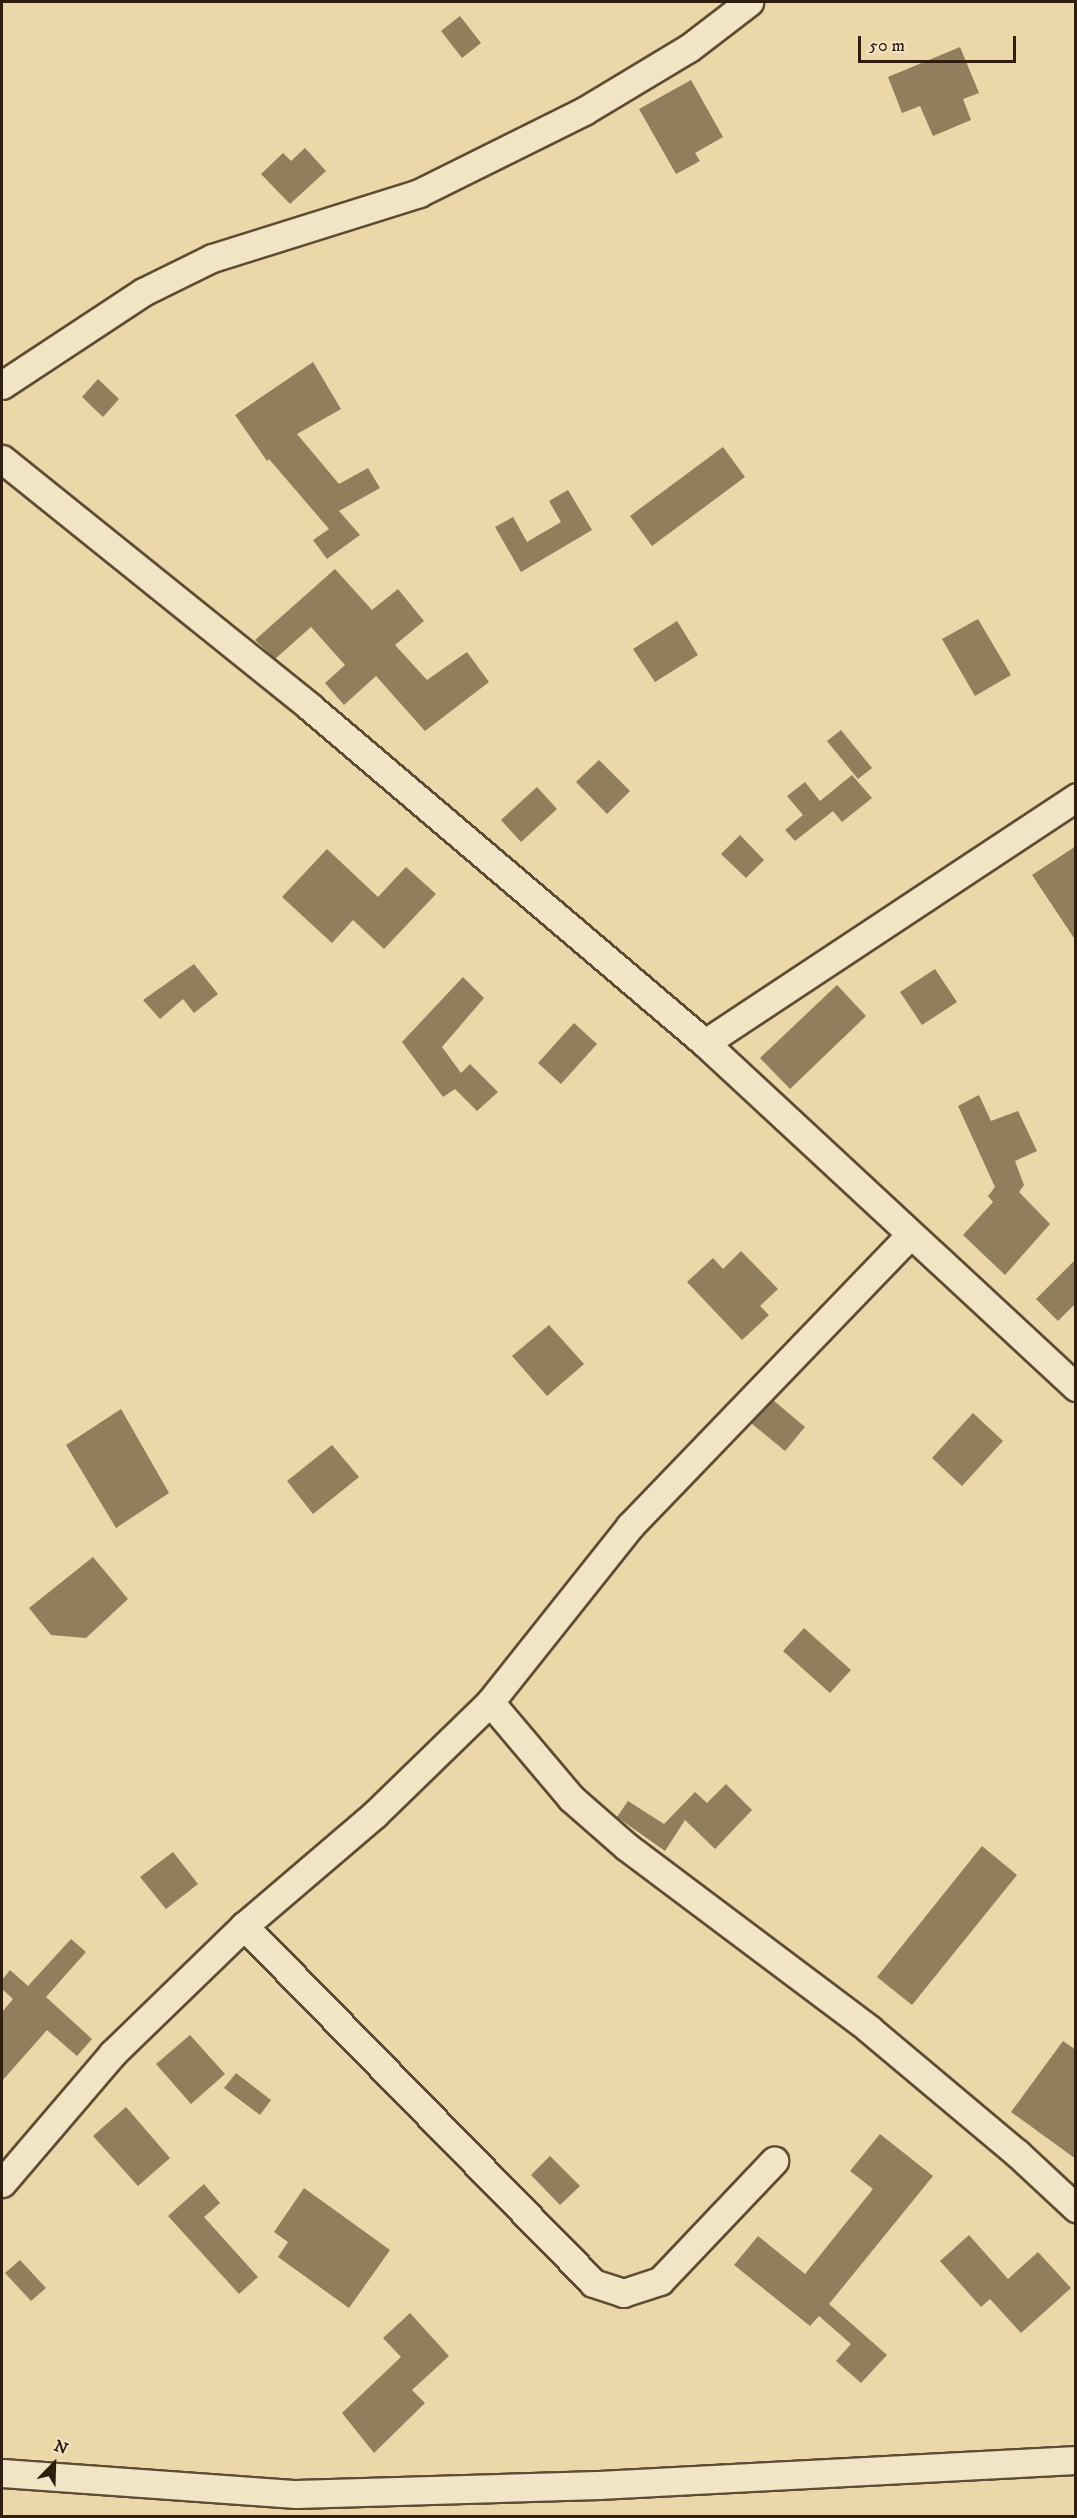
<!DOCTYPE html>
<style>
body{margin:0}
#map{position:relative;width:1077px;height:2518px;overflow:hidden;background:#ebd7a7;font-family:"IM FELL DW Pica",serif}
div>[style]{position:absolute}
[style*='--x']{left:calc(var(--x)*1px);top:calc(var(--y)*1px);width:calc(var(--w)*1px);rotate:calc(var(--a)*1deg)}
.building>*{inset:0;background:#917e5d}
.roads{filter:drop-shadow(2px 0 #5e4c34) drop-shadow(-2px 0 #5e4c34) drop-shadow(0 2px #5e4c34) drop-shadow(0 -2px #5e4c34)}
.minor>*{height:27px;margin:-13.5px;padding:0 13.5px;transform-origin:13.5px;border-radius:13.5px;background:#f2e5c6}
span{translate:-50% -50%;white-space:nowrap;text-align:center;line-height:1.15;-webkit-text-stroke:4.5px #f2e5c6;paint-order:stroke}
.frame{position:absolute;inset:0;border:3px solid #2f1d0d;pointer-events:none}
.north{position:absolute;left:24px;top:2434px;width:60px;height:60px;-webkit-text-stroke:4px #f2e5c6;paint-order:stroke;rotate:23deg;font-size:16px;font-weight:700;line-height:24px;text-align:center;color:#2f1d0d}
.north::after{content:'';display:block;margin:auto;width:21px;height:27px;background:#2f1d0d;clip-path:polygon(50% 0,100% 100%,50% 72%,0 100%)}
.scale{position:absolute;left:858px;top:36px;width:158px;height:27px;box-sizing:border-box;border:3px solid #2f1d0d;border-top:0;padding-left:8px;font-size:18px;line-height:21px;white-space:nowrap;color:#2f1d0d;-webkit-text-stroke:4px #f2e5c6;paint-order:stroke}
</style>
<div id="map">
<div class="building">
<div style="clip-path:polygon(460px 16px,481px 43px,462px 58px,441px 31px)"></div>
<div style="clip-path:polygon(960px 47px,979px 93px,963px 99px,971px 120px,933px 136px,920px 106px,902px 113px,888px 77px)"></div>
<div style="clip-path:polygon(691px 80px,723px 137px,695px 153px,700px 161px,676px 174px,639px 109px)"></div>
<div style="clip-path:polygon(305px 148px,326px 171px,290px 204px,261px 174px,283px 153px,291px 161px)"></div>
<div style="clip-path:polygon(313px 362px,341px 409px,297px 434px,339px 484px,368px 468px,380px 488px,339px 511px,360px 535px,327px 559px,313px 540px,329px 529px,269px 459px,267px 461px,235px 415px)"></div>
<div style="clip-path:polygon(98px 379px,119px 399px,103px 417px,82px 397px)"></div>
<div style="clip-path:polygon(723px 447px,745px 477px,652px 546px,630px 516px)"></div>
<div style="clip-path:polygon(568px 490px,592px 530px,521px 572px,495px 527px,513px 517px,527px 542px,561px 522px,549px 501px)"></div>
<div style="clip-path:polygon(335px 569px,372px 610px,398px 589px,424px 621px,395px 645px,427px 680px,467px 652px,489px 682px,425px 731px,376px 676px,344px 705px,325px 683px,345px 665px,311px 627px,275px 659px,255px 640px)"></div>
<div style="clip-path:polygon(978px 619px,1011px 675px,975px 696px,942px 639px)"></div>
<div style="clip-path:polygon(677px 621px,698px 655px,655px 682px,633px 649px)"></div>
<div style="clip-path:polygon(841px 730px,872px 768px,858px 779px,827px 741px)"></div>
<div style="clip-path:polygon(599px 760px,630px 791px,607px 814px,576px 782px)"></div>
<div style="clip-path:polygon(852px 775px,872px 798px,842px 822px,833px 811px,795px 841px,785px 830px,803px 815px,787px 796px,805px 782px,820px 801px)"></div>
<div style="clip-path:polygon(537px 787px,557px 809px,521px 842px,501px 820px)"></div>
<div style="clip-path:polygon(740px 835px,764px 860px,746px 878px,721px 854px)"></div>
<div style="clip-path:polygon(1076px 846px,1076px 941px,1032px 875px)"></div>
<div style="clip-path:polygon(327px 849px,378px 897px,406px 867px,436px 894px,384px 949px,353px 920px,332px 943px,282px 897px)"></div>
<div style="clip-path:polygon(194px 964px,218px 994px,194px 1013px,183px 999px,160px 1019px,143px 1000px)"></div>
<div style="clip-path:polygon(935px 969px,957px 1002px,922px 1025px,900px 992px)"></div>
<div style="clip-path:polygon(463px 977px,484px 998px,442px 1047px,461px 1073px,470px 1064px,498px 1092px,477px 1111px,455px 1089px,443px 1097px,402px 1042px)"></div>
<div style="clip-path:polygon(837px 985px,866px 1016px,790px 1089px,760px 1058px)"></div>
<div style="clip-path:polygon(574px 1023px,597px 1044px,561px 1084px,538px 1063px)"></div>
<div style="clip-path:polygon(979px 1095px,991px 1121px,1018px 1111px,1037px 1151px,1015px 1161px,1024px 1185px,1019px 1192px,1050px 1224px,1005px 1275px,963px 1235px,993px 1202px,988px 1196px,995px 1187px,958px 1106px)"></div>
<div style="clip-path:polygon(741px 1251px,778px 1289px,760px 1306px,769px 1315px,742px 1340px,687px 1282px,713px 1258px,723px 1269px)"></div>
<div style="clip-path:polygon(1076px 1259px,1076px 1303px,1058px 1321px,1036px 1299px)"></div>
<div style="clip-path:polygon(549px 1325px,584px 1364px,547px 1396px,512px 1356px)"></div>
<div style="clip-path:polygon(773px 1400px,805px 1427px,785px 1451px,751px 1423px)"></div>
<div style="clip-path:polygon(121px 1409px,169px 1493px,116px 1528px,66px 1445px)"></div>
<div style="clip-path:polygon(973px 1413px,1003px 1441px,962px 1486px,932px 1458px)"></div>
<div style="clip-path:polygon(332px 1445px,359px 1477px,313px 1514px,287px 1481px)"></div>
<div style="clip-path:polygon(93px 1557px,128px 1599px,86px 1638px,51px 1635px,29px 1608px)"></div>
<div style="clip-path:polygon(804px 1628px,851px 1670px,830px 1693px,783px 1651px)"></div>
<div style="clip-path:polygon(726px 1784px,752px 1810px,715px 1849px,685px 1820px,665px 1851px,617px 1817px,628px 1801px,664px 1824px,695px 1792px,707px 1803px)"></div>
<div style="clip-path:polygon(982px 1846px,1017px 1875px,912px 2005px,877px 1977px)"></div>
<div style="clip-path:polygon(173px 1852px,198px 1884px,166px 1909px,140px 1877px)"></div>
<div style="clip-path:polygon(71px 1939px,86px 1952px,46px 1997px,92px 2039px,77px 2056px,47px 2030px,2px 2081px,2px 2012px,13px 1999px,2px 1989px,2px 1980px,10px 1970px,28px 1986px)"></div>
<div style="clip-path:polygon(190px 2035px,225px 2074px,191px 2104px,156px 2064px)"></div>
<div style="clip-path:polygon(1063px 2041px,1076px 2050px,1076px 2159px,1011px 2112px)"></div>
<div style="clip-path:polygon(236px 2073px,271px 2100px,260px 2115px,224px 2088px)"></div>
<div style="clip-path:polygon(126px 2107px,170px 2158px,138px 2186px,93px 2136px)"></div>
<div style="clip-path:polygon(880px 2134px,933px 2176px,829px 2304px,887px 2355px,861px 2383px,836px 2361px,851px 2344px,819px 2316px,810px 2326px,734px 2265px,758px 2236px,805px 2274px,873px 2189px,850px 2171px)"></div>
<div style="clip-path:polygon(550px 2156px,580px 2186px,560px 2205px,531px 2175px)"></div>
<div style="clip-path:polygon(204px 2184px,220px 2203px,204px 2217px,258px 2277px,239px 2294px,168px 2216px)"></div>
<div style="clip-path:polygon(304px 2188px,390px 2250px,349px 2308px,278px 2257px,288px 2242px,274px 2232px)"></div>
<div style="clip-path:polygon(969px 2235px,1008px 2279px,1038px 2252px,1071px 2288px,1021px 2333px,990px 2299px,981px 2307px,940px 2261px)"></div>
<div style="clip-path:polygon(20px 2260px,46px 2288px,31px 2301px,5px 2273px)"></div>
<div style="clip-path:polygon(410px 2313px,449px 2356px,412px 2390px,425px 2403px,374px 2453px,342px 2413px,401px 2357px,383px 2338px)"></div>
</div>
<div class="roads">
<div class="minor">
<div style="--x:2;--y:385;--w:169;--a:-33.4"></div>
<div style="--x:143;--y:292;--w:77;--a:-26.2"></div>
<div style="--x:212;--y:258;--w:217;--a:-17.4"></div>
<div style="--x:419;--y:193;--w:184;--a:-26.4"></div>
<div style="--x:584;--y:111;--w:122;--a:-31"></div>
<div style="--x:689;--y:48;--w:76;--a:-37.5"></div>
<div style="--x:2;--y:459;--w:395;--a:38.8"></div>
<div style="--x:310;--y:707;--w:519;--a:40.39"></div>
<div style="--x:705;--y:1043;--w:506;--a:42.84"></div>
<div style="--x:705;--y:1043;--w:445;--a:-33.5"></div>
<div style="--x:490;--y:1702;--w:126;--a:49.8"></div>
<div style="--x:571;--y:1798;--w:74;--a:41.2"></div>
<div style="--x:627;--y:1847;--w:303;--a:36.9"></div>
<div style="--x:869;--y:2029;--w:193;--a:40"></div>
<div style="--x:1017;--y:2153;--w:81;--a:43"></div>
<div style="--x:244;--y:1926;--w:499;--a:45.6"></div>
<div style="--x:593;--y:2283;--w:32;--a:18"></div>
<div style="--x:623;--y:2293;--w:39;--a:-18"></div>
<div style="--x:660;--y:2281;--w:166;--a:-46.5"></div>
<div style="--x:2;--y:2183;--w:170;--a:-49.5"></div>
<div style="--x:112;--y:2054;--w:184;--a:-44.1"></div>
<div style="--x:244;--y:1926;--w:172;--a:-40.5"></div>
<div style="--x:375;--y:1814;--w:161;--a:-44.2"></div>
<div style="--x:490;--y:1702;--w:225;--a:-51.5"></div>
<div style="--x:630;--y:1526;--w:402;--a:-46.1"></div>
<div style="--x:2;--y:2473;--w:295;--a:4.1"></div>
<div style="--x:296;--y:2494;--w:302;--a:-1.7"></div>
<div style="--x:598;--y:2485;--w:479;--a:-3"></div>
</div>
</div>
<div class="frame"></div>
<div class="north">N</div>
<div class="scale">50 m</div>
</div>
